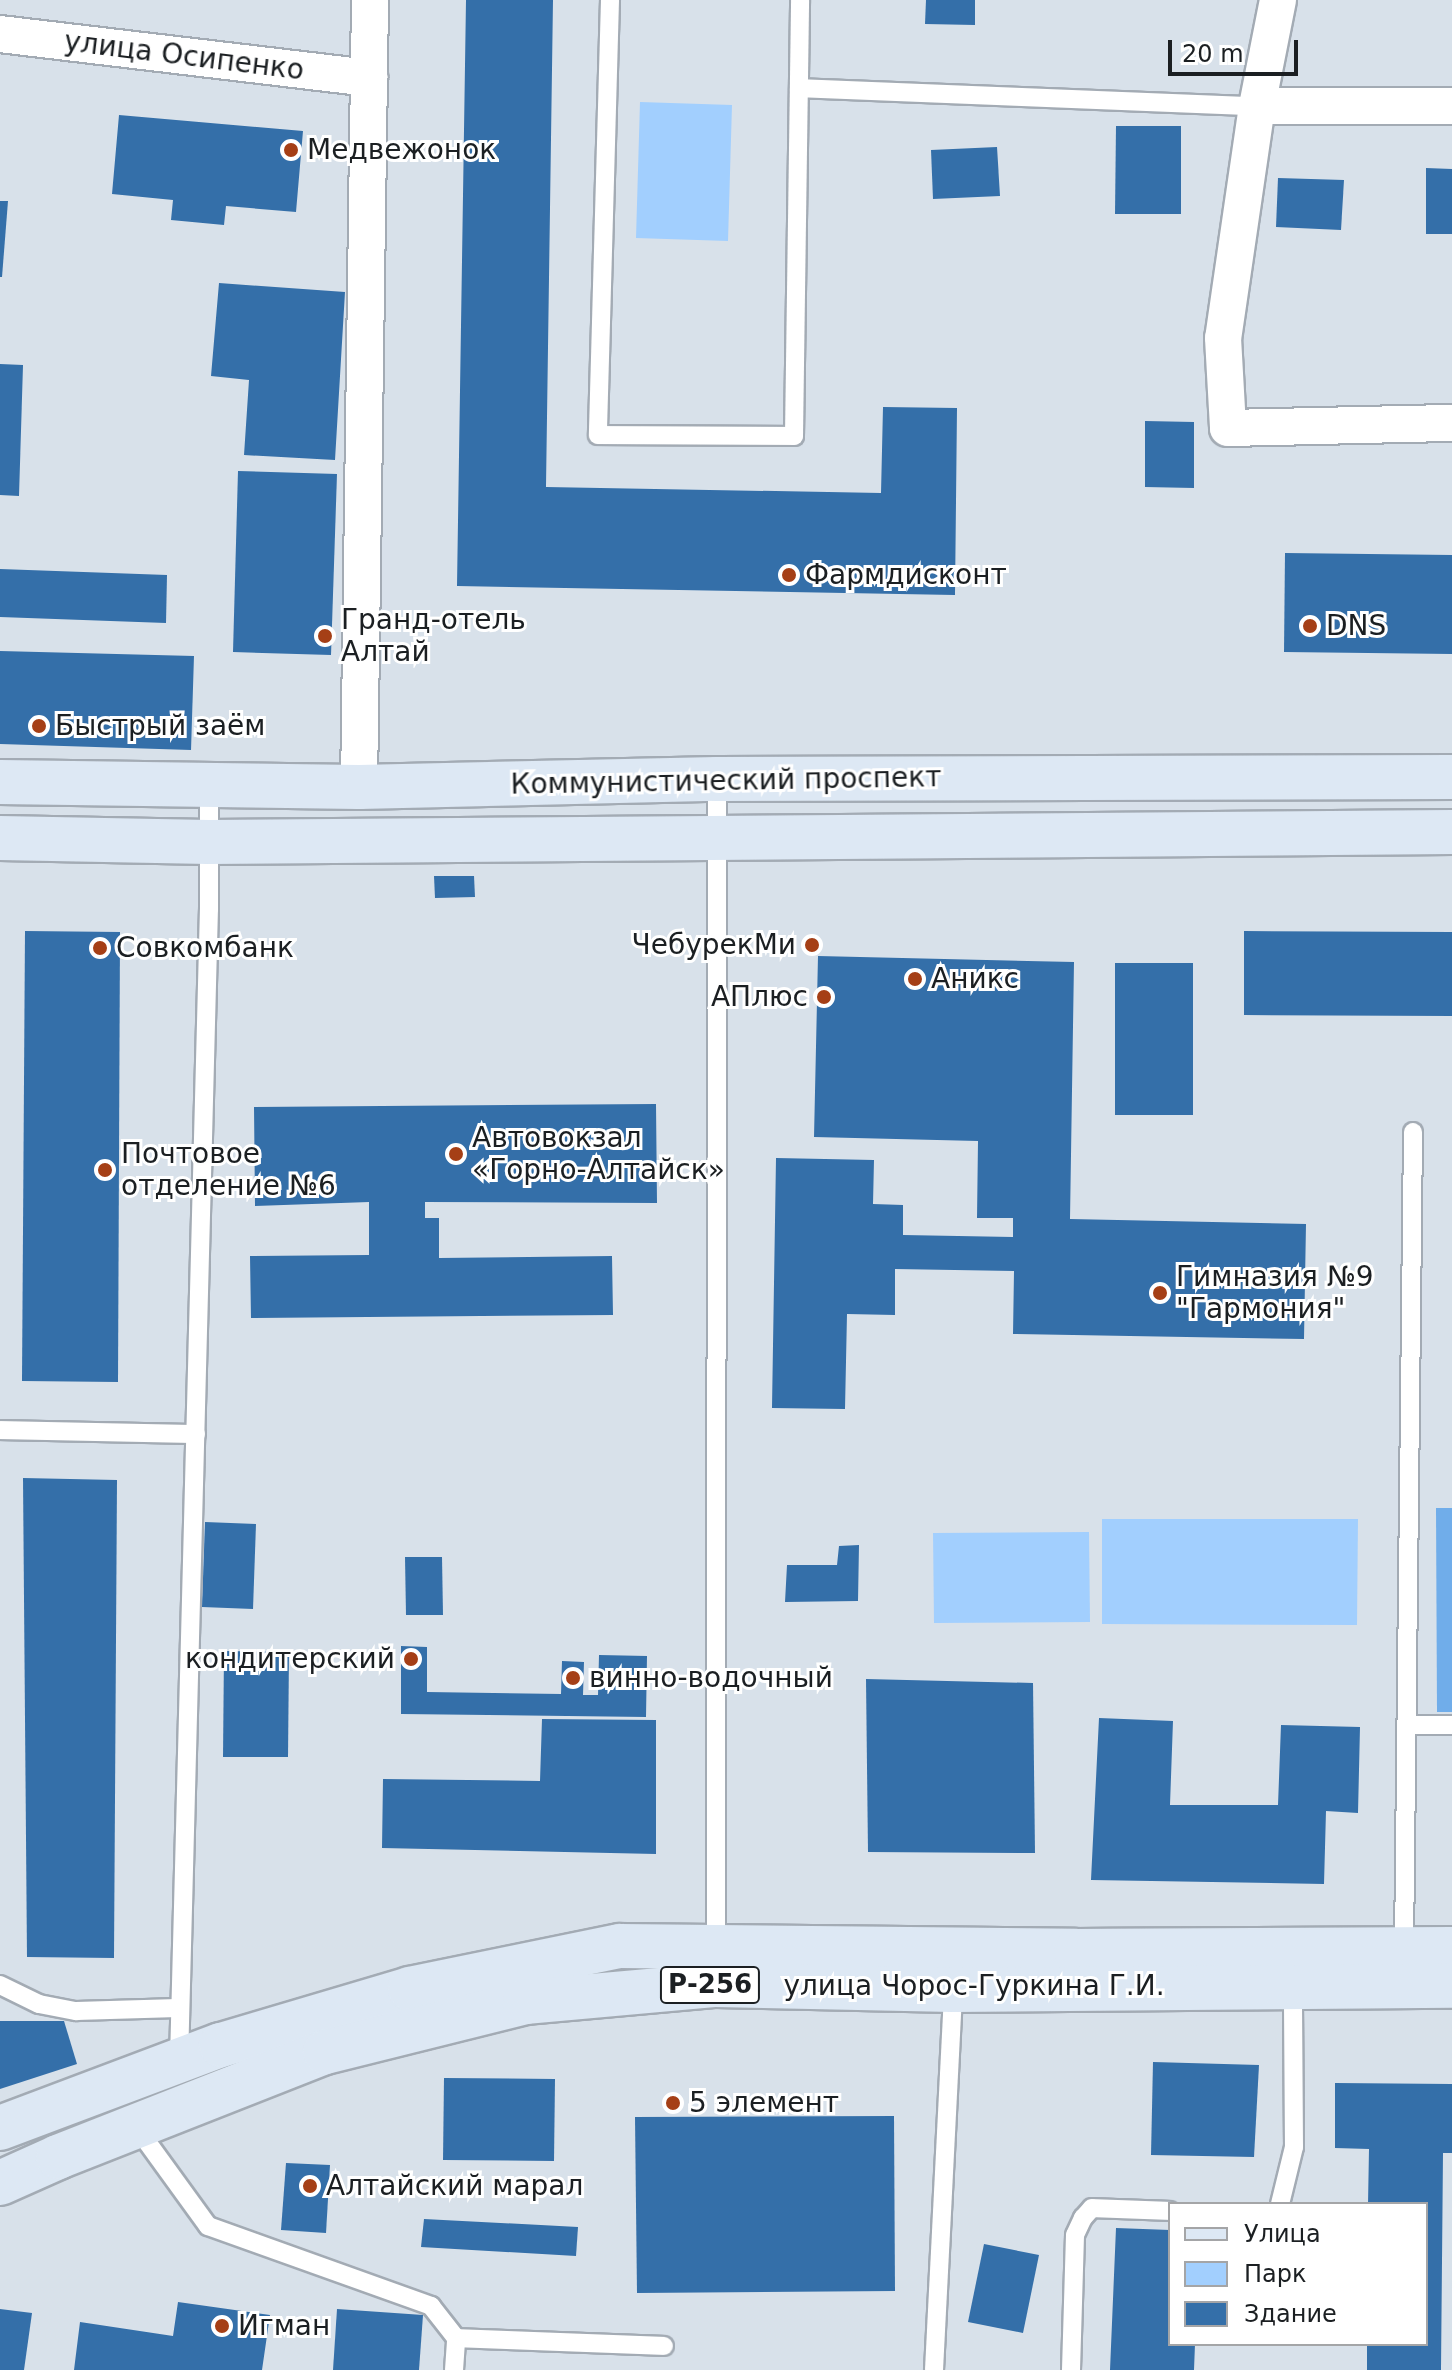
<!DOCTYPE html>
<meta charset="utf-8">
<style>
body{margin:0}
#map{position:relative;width:1452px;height:2370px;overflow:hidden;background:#d8e1ea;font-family:"DejaVu Sans",sans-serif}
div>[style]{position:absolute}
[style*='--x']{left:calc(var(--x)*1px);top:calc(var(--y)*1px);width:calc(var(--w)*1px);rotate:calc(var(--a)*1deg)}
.green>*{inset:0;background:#a2cffe}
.forest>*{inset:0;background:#70adea}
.building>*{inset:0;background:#346fa9}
.roads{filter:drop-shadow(2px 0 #a3abb4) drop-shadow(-2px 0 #a3abb4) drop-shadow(0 2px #a3abb4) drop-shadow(0 -2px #a3abb4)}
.service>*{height:18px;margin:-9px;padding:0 9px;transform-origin:9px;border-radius:9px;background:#fff}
.minor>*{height:36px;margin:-18px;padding:0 18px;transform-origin:18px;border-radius:18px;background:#fff}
.primary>*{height:44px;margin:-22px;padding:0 22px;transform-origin:22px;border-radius:22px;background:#dde8f4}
.dots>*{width:22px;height:22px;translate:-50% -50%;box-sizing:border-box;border:4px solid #fff;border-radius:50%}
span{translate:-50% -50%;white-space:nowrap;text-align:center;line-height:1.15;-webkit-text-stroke:6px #fff;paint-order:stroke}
.shield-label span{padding:2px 6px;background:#fff;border:2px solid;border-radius:6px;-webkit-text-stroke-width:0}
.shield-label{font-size:26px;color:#1b1f22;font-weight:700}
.street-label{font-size:28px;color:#1b1f22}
.poi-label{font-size:28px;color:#1b1f22}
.left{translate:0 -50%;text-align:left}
.right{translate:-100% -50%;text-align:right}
.legend{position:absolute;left:1168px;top:2202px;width:260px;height:144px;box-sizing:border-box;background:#fff;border:2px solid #a4a5a7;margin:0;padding:10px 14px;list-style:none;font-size:24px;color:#1b1f22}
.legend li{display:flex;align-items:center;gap:16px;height:40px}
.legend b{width:40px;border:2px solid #a4a5a7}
.scale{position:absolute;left:1168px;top:40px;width:130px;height:36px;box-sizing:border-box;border:4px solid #1b1f22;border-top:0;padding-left:10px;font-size:24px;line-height:28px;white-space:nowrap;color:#1b1f22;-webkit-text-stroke:6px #fff;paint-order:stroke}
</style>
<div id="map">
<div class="green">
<div style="clip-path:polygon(640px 102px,732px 105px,728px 241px,636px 238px)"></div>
<div style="clip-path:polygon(1102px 1519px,1358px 1519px,1357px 1625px,1102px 1624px)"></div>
<div style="clip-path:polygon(1089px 1532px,1090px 1622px,934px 1623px,933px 1533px)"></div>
</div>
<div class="forest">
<div style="clip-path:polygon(1436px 1508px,1452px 1508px,1452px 1712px,1437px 1712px)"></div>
</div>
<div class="building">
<div style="clip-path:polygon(466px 0,553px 0,546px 487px,881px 493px,883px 407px,957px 408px,955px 595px,457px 586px)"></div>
<div style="clip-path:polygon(926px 0,975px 0,975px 25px,925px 24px)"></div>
<div style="clip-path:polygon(119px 115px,303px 131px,296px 212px,226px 206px,224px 225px,171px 220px,173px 200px,112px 194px)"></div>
<div style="clip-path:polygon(1116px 126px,1181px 126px,1181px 214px,1115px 214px)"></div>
<div style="clip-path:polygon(997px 147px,1000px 196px,933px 199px,931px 150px)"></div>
<div style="clip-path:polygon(1426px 168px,1452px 169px,1452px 234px,1426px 234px)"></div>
<div style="clip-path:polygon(1278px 178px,1344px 180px,1341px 230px,1276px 227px)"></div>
<div style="clip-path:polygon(0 201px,8px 201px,2px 277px,0 277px)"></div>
<div style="clip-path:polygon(219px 283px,345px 292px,335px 460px,244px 455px,249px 380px,211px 376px)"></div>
<div style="clip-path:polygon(0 364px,23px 365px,19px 496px,0 495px)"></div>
<div style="clip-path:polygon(1145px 421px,1194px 422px,1194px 488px,1145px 487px)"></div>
<div style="clip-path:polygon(238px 471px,337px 474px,331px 655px,233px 652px)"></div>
<div style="clip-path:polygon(1285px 553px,1452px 555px,1452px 654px,1284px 652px)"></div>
<div style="clip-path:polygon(0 569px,167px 575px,166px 623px,0 617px)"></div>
<div style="clip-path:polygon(0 651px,194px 656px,191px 750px,0 744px)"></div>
<div style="clip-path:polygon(434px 876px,474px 876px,475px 897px,435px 898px)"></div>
<div style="clip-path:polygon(25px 931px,120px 932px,118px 1382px,22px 1381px)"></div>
<div style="clip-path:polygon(1244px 931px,1452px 932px,1452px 1016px,1244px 1015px)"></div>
<div style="clip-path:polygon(818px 956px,1074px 962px,1070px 1219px,1306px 1224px,1304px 1339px,1013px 1334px,1014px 1271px,895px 1269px,895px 1315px,847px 1314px,845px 1409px,772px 1408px,776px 1158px,874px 1160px,873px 1204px,903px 1205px,903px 1235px,1013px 1237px,1013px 1218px,977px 1218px,978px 1141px,814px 1137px)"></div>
<div style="clip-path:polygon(1115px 963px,1193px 963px,1193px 1115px,1115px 1115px)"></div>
<div style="clip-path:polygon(656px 1104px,657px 1203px,425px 1202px,425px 1218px,439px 1218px,439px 1258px,612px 1256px,613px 1315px,251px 1318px,250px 1256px,369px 1255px,369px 1202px,255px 1206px,254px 1107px)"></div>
<div style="clip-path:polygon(23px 1478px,117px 1480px,114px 1958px,27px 1957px)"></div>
<div style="clip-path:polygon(205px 1522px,256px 1524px,253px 1609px,202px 1607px)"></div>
<div style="clip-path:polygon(859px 1545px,858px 1601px,785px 1602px,787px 1565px,837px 1565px,839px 1546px)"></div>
<div style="clip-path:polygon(405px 1557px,442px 1557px,443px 1615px,406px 1615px)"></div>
<div style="clip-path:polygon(401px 1646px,427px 1647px,427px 1692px,561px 1694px,562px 1661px,584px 1662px,583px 1695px,598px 1695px,599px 1655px,647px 1656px,646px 1717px,401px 1714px)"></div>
<div style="clip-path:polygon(224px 1651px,289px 1652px,288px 1757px,223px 1757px)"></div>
<div style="clip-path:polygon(866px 1679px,1033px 1683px,1035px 1853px,868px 1852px)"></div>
<div style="clip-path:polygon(1099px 1718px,1173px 1721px,1170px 1805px,1278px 1805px,1281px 1725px,1360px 1727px,1358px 1813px,1326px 1811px,1324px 1884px,1091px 1880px)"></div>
<div style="clip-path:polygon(542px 1719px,656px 1720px,656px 1854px,382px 1848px,383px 1779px,540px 1781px)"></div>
<div style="clip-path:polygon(0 2021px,64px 2021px,77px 2064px,0 2089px)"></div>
<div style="clip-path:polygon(1153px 2062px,1259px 2065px,1254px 2157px,1151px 2155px)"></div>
<div style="clip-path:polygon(444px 2078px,555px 2079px,554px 2161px,443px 2160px)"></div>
<div style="clip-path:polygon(1335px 2083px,1452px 2084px,1452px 2153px,1443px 2153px,1441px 2370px,1367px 2370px,1367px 2344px,1426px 2344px,1426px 2204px,1368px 2204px,1369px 2149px,1335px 2148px)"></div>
<div style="clip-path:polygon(894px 2116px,895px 2291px,637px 2293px,635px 2117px)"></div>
<div style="clip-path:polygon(286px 2163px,330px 2165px,326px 2233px,281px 2230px)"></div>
<div style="clip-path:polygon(424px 2219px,578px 2227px,576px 2256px,421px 2247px)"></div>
<div style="clip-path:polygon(1116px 2228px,1170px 2230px,1170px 2344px,1195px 2344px,1194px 2370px,1110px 2370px)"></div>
<div style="clip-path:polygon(984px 2244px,1039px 2255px,1023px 2333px,968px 2322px)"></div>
<div style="clip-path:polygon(178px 2302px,270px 2315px,262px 2370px,74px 2370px,80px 2322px,173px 2336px)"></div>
<div style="clip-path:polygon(0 2309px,32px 2313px,24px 2370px,0 2370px)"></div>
<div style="clip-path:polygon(337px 2309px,423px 2315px,419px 2370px,333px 2370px)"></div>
</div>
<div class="roads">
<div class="service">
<div style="--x:610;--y:0;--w:435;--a:91.6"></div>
<div style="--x:598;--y:435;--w:196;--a:0.3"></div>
<div style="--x:794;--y:436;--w:436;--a:-89.2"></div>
<div style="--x:799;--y:88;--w:458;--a:2.3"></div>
<div style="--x:0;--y:1430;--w:196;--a:1.2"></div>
<div style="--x:1408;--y:1725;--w:44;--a:0"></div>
<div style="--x:1404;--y:1949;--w:817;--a:-89.37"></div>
<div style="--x:716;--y:1950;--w:1171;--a:-89.95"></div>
<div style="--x:0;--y:1985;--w:43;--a:26"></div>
<div style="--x:39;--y:2004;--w:38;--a:11"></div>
<div style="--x:76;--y:2011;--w:102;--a:-1.7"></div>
<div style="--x:179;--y:2061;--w:1152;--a:-88.51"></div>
<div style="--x:209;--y:909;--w:123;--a:-90"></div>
<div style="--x:137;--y:2128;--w:121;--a:54.1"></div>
<div style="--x:208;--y:2226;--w:237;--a:19.7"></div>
<div style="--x:431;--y:2306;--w:41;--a:52"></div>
<div style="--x:1280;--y:2204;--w:59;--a:-76.2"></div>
<div style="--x:1294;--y:2147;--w:162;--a:-90.4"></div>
<div style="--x:454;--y:2370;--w:32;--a:-86"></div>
<div style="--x:456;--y:2338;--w:208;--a:2.2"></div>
<div style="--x:934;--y:2370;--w:380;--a:-87.1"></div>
<div style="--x:1071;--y:2370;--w:135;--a:-88.3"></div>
<div style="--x:1075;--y:2235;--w:19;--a:-65"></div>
<div style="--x:1083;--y:2218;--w:13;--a:-48"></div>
<div style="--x:1092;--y:2208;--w:78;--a:2.2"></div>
</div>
<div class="minor">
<div style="--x:1278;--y:0;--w:108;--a:101.2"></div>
<div style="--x:1257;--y:106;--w:234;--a:98.3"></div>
<div style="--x:1223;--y:338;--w:90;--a:86.8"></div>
<div style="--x:1228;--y:428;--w:224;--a:-1.3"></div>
<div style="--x:0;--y:34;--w:372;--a:6.8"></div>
<div style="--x:1257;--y:106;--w:195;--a:0"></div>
<div style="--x:359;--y:787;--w:787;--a:-89.2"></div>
</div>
<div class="primary">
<div style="--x:0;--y:782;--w:359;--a:0.8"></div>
<div style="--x:359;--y:787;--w:358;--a:-1.3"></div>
<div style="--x:717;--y:779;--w:735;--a:-0.16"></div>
<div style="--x:0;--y:838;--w:209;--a:1.1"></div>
<div style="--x:209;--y:842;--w:1243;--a:-0.46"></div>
<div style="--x:0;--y:2128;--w:236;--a:-20.6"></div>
<div style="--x:221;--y:2045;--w:197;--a:-16.5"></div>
<div style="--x:410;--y:1989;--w:214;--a:-11.6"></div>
<div style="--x:620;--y:1946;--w:456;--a:0.6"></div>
<div style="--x:1076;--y:1951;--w:376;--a:-0.3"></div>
<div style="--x:0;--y:2183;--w:64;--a:-24.1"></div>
<div style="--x:58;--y:2157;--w:287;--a:-21.5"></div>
<div style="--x:325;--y:2052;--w:206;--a:-14"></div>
<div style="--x:525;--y:2002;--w:192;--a:-5.1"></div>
<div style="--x:716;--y:1985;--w:237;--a:1.2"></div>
<div style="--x:953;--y:1990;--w:499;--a:-0.5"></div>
</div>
</div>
<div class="dots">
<div style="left:291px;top:150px;background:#a53f16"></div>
<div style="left:789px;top:575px;background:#a53f16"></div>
<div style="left:1310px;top:626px;background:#a53f16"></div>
<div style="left:325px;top:636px;background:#a53f16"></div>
<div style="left:39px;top:726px;background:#a53f16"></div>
<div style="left:812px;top:945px;background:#a53f16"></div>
<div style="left:100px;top:948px;background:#a53f16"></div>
<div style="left:915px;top:979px;background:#a53f16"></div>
<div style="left:824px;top:997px;background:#a53f16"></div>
<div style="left:456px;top:1154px;background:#a53f16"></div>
<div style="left:105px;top:1170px;background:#a53f16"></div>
<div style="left:1160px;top:1293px;background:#a53f16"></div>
<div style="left:411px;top:1659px;background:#a53f16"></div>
<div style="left:573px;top:1678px;background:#a53f16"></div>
<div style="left:673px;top:2103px;background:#a53f16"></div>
<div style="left:310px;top:2186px;background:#a53f16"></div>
<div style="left:222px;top:2326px;background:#a53f16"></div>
</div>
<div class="shield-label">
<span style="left:710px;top:1985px">Р-256</span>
</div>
<div class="street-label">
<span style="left:184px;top:56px;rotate:7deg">улица Осипенко</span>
<span style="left:726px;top:781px;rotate:-1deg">Коммунистический проспект</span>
<span style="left:974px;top:1986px">улица Чорос-Гуркина Г.И.</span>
</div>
<div class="poi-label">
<span class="left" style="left:307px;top:150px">Медвежонок</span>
<span class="left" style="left:805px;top:575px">Фармдисконт</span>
<span class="left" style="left:341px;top:636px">Гранд-отель<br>Алтай</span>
<span class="left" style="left:1326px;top:626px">DNS</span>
<span class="left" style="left:55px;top:726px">Быстрый заём</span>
<span class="right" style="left:796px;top:945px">ЧебурекМи</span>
<span class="left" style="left:116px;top:948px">Совкомбанк</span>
<span class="left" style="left:931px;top:979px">Аникс</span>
<span class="right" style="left:808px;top:997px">АПлюс</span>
<span class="left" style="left:472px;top:1154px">Автовокзал<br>«Горно-Алтайск»</span>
<span class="left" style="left:121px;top:1170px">Почтовое<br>отделение №6</span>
<span class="left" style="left:1176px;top:1293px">Гимназия №9<br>"Гармония"</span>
<span class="right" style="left:395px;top:1659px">кондитерский</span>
<span class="left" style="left:589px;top:1678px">винно-водочный</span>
<span class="left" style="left:689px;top:2103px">5 элемент</span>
<span class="left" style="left:326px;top:2186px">Алтайский марал</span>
<span class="left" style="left:238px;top:2326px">Игман</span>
</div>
<ul class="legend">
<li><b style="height:10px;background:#dde8f4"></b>Улица</li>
<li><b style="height:22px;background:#a2cffe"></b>Парк</li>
<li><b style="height:22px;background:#346fa9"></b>Здание</li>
</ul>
<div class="scale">20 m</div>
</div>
